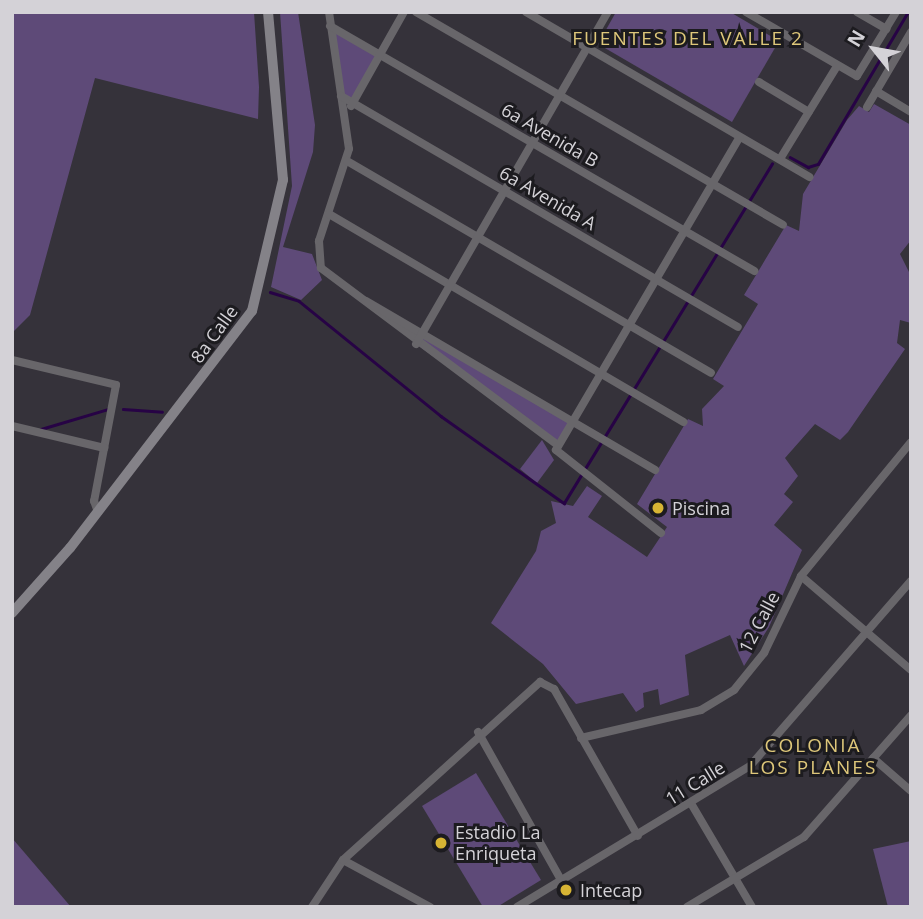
<!DOCTYPE html>
<style>
body{margin:0}
#map{position:relative;width:923px;height:919px;overflow:hidden;background:#35323a;font-family:"Open Sans",sans-serif}
div>[style]{position:absolute}
[style*='--x']{left:calc(var(--x)*1px);top:calc(var(--y)*1px);width:calc(var(--w)*1px);rotate:calc(var(--a)*1deg)}
.green>*{inset:0;background:#5e4a78}
.water>*{inset:0;background:#270345}
.round{border-radius:50%}
.stream>*{height:2.5px;margin:-1.25px;padding:0 1.25px;transform-origin:1.25px;border-radius:1.25px;background:#270345}
.street>*{height:8px;margin:-4px;padding:0 4px;transform-origin:4px;border-radius:4px;background:#68666a}
.secondary>*{height:10px;margin:-5px;padding:0 5px;transform-origin:5px;border-radius:5px;background:#848288}
.dots>*{width:19px;height:19px;translate:-50% -50%;box-sizing:border-box;border:4px solid #1c1b1f;border-radius:50%}
span{translate:-50% -50%;white-space:nowrap;text-align:center;line-height:1.15;-webkit-text-stroke:6px #1c1b1f;paint-order:stroke}
.street-label{font-size:18px;color:#d4d2d7}
.poi-label{font-size:18px;color:#d4d2d7}
.left{translate:0 -50%;text-align:left}
.neighbourhood-label{font-size:19px;color:#dec77a;letter-spacing:2px}
.frame{position:absolute;inset:0;border:14px solid #d4d2d7;pointer-events:none}
.north{position:absolute;left:839px;top:14px;width:70px;height:70px;-webkit-text-stroke:5px #1c1b1f;paint-order:stroke;rotate:301deg;font-size:19px;font-weight:700;line-height:28px;text-align:center;color:#d4d2d7}
.north::after{content:'';display:block;margin:auto;width:24px;height:32px;background:#d4d2d7;clip-path:polygon(50% 0,100% 100%,50% 72%,0 100%)}
</style>
<div id="map">
<div class="green">
<div style="clip-path:polygon(12px 12px,254px 12px,259px 87px,258px 119px,95px 78px,30px 315px,14px 331px)"></div>
<div style="clip-path:polygon(280px 12px,298px 12px,315px 125px,313px 152px,283px 247px,312px 254px,322px 280px,301px 300px,271px 287px,292px 186px)"></div>
<div style="clip-path:polygon(616px 12px,730px 12px,779px 41px,732px 122px,598px 44px)"></div>
<div style="clip-path:polygon(330px 26px,379px 55px,352px 103px,341px 96px)"></div>
<div style="clip-path:polygon(874px 104px,911px 125px,911px 240px,900px 254px,911px 276px,911px 323px,900px 320px,897px 343px,905px 349px,848px 432px,840px 440px,815px 424px,785px 458px,798px 476px,784px 494px,793px 502px,774px 525px,802px 550px,769px 627px,744px 666px,730px 635px,685px 655px,689px 695px,660px 705px,658px 689px,643px 693px,644px 707px,636px 712px,623px 693px,576px 704px,543px 664px,491px 623px,536px 551px,541px 531px,556px 523px,551px 501px,573px 506px,587px 486px,602px 496px,588px 517px,647px 557px,667px 527px,637px 504px,688px 419px,703px 426px,702px 409px,724px 386px,713px 379px,758px 304px,744px 295px,786px 225px,799px 231px,803px 194px,847px 120px,859px 106px,869px 112px)"></div>
<div style="clip-path:polygon(422px 333px,573px 420px,558px 445px,416px 344px)"></div>
<div style="clip-path:polygon(542px 440px,554px 460px,537px 483px,520px 469px)"></div>
<div style="clip-path:polygon(476px 773px,541px 880px,497px 907px,483px 907px,422px 806px)"></div>
<div style="clip-path:polygon(12px 838px,71px 907px,12px 907px)"></div>
<div style="clip-path:polygon(911px 841px,911px 907px,888px 907px,873px 849px)"></div>
</div>
<div class="water">
<div class="round" style="left:651px;top:500px;width:16px;height:16px"></div>
</div>
<div class="stream">
<div style="--x:790;--y:157;--w:21;--a:29"></div>
<div style="--x:808;--y:167;--w:10;--a:-17"></div>
<div style="--x:818;--y:164;--w:177;--a:-59.4"></div>
<div style="--x:270;--y:292;--w:30;--a:17"></div>
<div style="--x:299;--y:301;--w:183;--a:39"></div>
<div style="--x:441;--y:416;--w:151;--a:35.3"></div>
<div style="--x:564;--y:503;--w:398;--a:-58.5"></div>
<div style="--x:123;--y:409;--w:39;--a:4"></div>
<div style="--x:41;--y:429;--w:70;--a:-16.6"></div>
</div>
<div class="street">
<div style="--x:329;--y:12;--w:138;--a:81.7"></div>
<div style="--x:349;--y:149;--w:97;--a:108.1"></div>
<div style="--x:319;--y:241;--w:27;--a:86"></div>
<div style="--x:321;--y:268;--w:296;--a:36.8"></div>
<div style="--x:416;--y:12;--w:424;--a:30.1"></div>
<div style="--x:526;--y:12;--w:328;--a:30.2"></div>
<div style="--x:746;--y:12;--w:128;--a:30"></div>
<div style="--x:857;--y:76;--w:75;--a:-58.6"></div>
<div style="--x:857;--y:12;--w:34;--a:30"></div>
<div style="--x:330;--y:26;--w:490;--a:30"></div>
<div style="--x:759;--y:82;--w:58;--a:31"></div>
<div style="--x:876;--y:91;--w:41;--a:31"></div>
<div style="--x:341;--y:96;--w:459;--a:30.2"></div>
<div style="--x:351;--y:106;--w:108;--a:-60.6"></div>
<div style="--x:867;--y:107;--w:87;--a:-59.6"></div>
<div style="--x:780;--y:159;--w:109;--a:-58.5"></div>
<div style="--x:347;--y:161;--w:421;--a:30.2"></div>
<div style="--x:329;--y:214;--w:411;--a:30.4"></div>
<div style="--x:366;--y:301;--w:335;--a:30.3"></div>
<div style="--x:416;--y:344;--w:384;--a:-60"></div>
<div style="--x:12;--y:360;--w:107;--a:13.5"></div>
<div style="--x:116;--y:385;--w:118;--a:100.7"></div>
<div style="--x:94;--y:501;--w:12;--a:70"></div>
<div style="--x:12;--y:426;--w:95;--a:13.4"></div>
<div style="--x:661;--y:533;--w:134;--a:-141.7"></div>
<div style="--x:556;--y:450;--w:363;--a:-59.6"></div>
<div style="--x:801;--y:576;--w:145;--a:40.5"></div>
<div style="--x:478;--y:732;--w:170;--a:60.7"></div>
<div style="--x:581;--y:738;--w:123;--a:-13.1"></div>
<div style="--x:701;--y:710;--w:39;--a:-31"></div>
<div style="--x:734;--y:690;--w:48;--a:-51"></div>
<div style="--x:764;--y:653;--w:85;--a:-64.3"></div>
<div style="--x:801;--y:576;--w:173;--a:-50.6"></div>
<div style="--x:873;--y:758;--w:50;--a:41"></div>
<div style="--x:692;--y:805;--w:118;--a:59.5"></div>
<div style="--x:343;--y:860;--w:99;--a:28.4"></div>
<div style="--x:312;--y:907;--w:56;--a:-56.6"></div>
<div style="--x:343;--y:860;--w:266;--a:-42.1"></div>
<div style="--x:540;--y:682;--w:16;--a:27"></div>
<div style="--x:554;--y:689;--w:169;--a:60.3"></div>
<div style="--x:517;--y:907;--w:272;--a:-31.2"></div>
<div style="--x:750;--y:766;--w:245;--a:-49"></div>
<div style="--x:687;--y:907;--w:136;--a:-30.9"></div>
<div style="--x:804;--y:837;--w:162;--a:-48.7"></div>
</div>
<div class="secondary">
<div style="--x:12;--y:613;--w:87;--a:-48.3"></div>
<div style="--x:70;--y:548;--w:299;--a:-52.5"></div>
<div style="--x:252;--y:311;--w:135;--a:-76.7"></div>
<div style="--x:283;--y:180;--w:169;--a:-95.1"></div>
</div>
<div class="dots">
<div style="left:658px;top:508px;background:#d7b434"></div>
<div style="left:441px;top:843px;background:#d7b434"></div>
<div style="left:566px;top:890px;background:#d7b434"></div>
</div>
<div class="street-label">
<span style="left:550px;top:135px;rotate:30deg">6a Avenida B</span>
<span style="left:548px;top:198px;rotate:30deg">6a Avenida A</span>
<span style="left:214px;top:334px;rotate:-54deg">8a Calle</span>
<span style="left:759px;top:622px;rotate:-62deg">12 Calle</span>
<span style="left:695px;top:783px;rotate:-32deg">11 Calle</span>
</div>
<div class="poi-label">
<span class="left" style="left:672px;top:508px">Piscina</span>
<span class="left" style="left:455px;top:843px">Estadio La<br>Enriqueta</span>
<span class="left" style="left:580px;top:890px">Intecap</span>
</div>
<div class="neighbourhood-label">
<span style="left:688px;top:39px">FUENTES DEL VALLE 2</span>
<span style="left:813px;top:757px">COLONIA<br>LOS PLANES</span>
</div>
<div class="frame"></div>
<div class="north">N</div>
</div>
